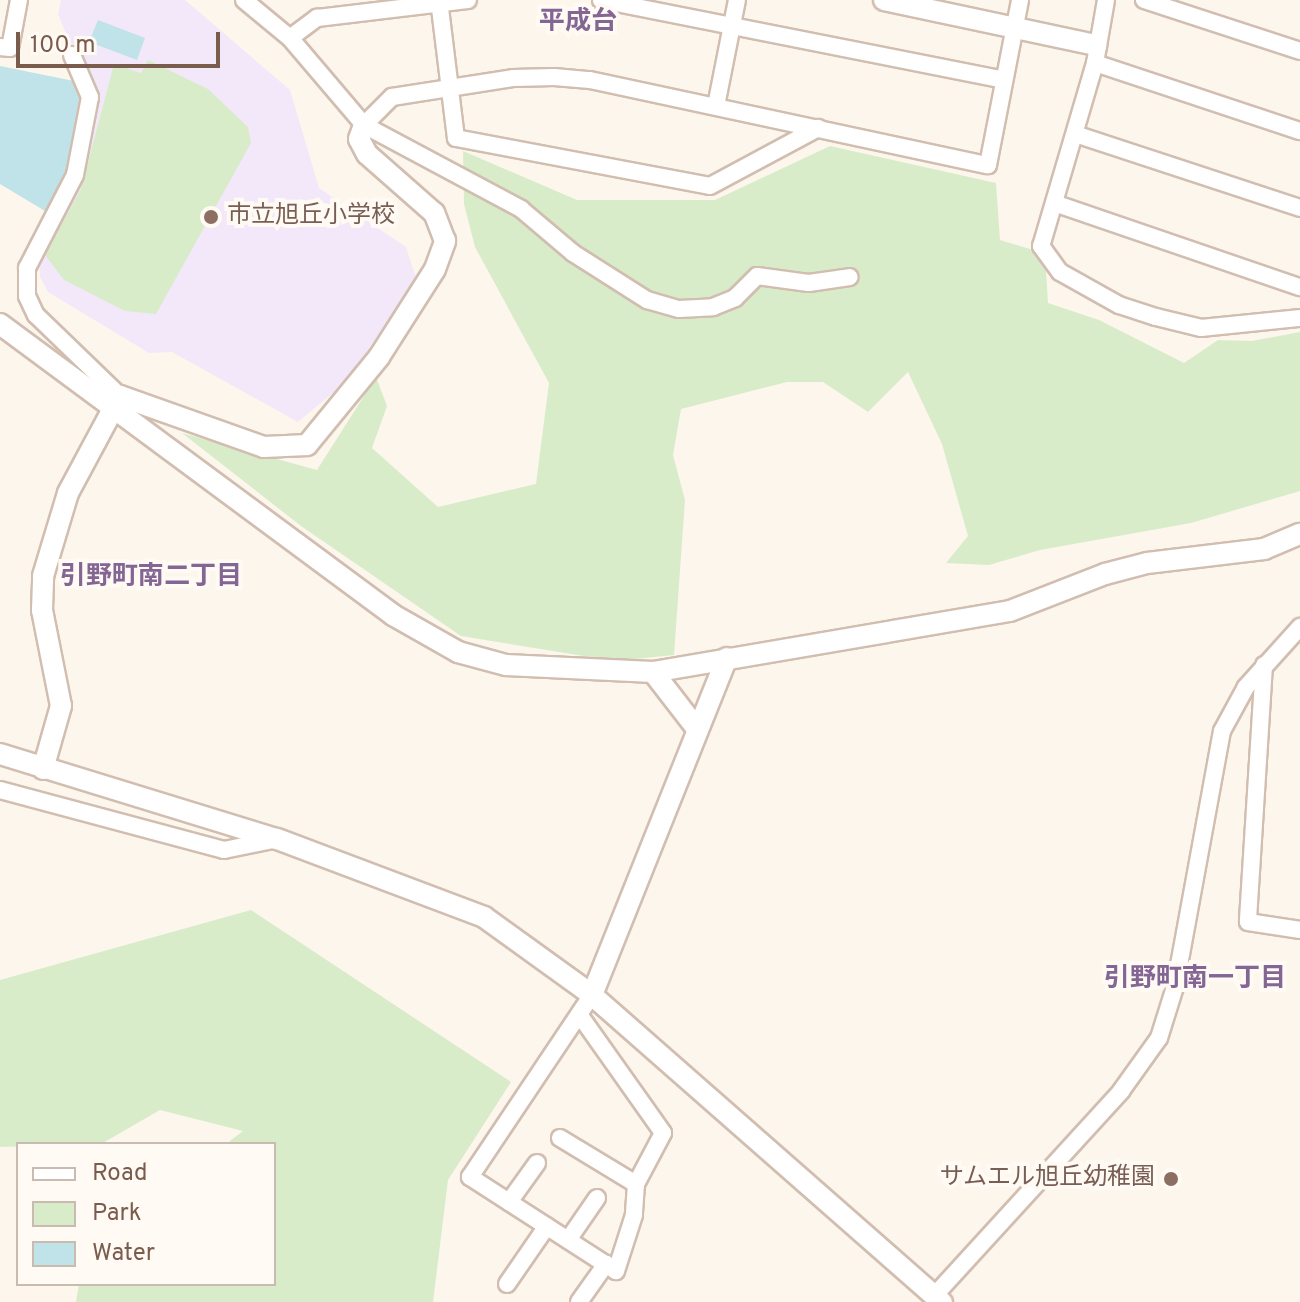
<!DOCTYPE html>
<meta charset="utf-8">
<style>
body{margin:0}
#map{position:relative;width:1300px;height:1302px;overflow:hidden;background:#fdf6ec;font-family:Overpass,"Noto Sans JP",sans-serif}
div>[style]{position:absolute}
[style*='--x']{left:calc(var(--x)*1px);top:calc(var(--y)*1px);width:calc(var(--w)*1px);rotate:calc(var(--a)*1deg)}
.education>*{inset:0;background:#f3e8fa}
.green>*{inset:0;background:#d8ecc9}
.water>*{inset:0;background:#bfe3e8}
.roads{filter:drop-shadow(2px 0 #d1beb0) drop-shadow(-2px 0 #d1beb0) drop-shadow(0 2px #d1beb0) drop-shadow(0 -2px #d1beb0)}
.minor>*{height:16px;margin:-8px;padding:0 8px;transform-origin:8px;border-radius:8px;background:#fff}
.tertiary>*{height:20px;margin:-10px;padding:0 10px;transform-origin:10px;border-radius:10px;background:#fff}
.dots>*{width:22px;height:22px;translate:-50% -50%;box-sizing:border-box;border:4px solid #fffaf3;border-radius:50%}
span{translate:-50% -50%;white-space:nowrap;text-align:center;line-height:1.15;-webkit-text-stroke:8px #fffaf3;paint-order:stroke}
.education-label{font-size:24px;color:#785e54}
.left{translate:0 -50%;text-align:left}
.right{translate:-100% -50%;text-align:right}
.neighbourhood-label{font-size:26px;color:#846695;font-weight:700}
.legend{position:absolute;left:16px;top:1142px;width:260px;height:144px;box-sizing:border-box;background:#fffaf3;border:2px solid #cabbb1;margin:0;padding:10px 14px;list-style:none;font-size:24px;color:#7a5c4d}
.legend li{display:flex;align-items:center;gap:16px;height:40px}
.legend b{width:40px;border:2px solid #cabbb1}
.scale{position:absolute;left:16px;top:32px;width:204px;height:36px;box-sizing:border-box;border:4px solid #7a5c4d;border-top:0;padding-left:10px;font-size:24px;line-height:28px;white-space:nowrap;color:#7a5c4d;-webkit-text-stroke:6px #fffaf3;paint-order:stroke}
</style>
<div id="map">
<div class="education">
<div style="clip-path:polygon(61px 0,185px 0,290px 90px,319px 188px,406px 247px,416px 278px,347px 381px,298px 422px,172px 352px,149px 353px,48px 292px,40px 277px,39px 255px,93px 100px,58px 14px)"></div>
</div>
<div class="green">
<div style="clip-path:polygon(148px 60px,208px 89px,248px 127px,251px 143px,156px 314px,125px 311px,64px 280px,45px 255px,81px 189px,114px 64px,141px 73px)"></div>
<div style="clip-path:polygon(830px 146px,996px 183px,1000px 240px,1030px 249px,1046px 271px,1048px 303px,1099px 320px,1184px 363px,1218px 340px,1252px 341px,1300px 332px,1300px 491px,1191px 523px,1040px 550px,989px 565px,946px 563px,968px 536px,942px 444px,908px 372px,868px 412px,823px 382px,787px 382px,681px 409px,673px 455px,685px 500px,674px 655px,615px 661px,461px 636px,301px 526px,182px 433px,317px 470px,376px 377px,387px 406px,372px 448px,438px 507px,536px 484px,549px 383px,475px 247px,464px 204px,463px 151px,577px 200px,715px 200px)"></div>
<div style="clip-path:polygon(251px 910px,511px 1082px,448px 1180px,433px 1302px,76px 1302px,79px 1284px,274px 1284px,274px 1144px,226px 1144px,243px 1131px,160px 1110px,101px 1144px,0 1147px,0 980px)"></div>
</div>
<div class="water">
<div style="clip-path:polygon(98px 20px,145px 38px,137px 60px,89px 42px)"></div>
<div style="clip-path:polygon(0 66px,74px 81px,82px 98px,68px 169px,45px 211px,0 184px)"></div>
</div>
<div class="roads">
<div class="minor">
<div style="--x:244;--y:0;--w:60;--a:39.6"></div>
<div style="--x:290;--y:38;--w:114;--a:49.6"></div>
<div style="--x:364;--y:125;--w:178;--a:28.1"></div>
<div style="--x:521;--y:209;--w:68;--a:40.2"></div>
<div style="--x:573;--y:253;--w:88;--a:32.4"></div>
<div style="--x:647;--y:300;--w:33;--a:16"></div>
<div style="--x:679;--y:309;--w:34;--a:-3"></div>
<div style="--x:713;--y:307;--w:24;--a:-22"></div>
<div style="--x:735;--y:298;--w:31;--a:-45"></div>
<div style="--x:757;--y:276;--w:52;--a:7.7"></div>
<div style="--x:809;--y:283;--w:41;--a:-8.3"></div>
<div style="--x:439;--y:0;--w:139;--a:83"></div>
<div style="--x:456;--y:138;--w:258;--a:10.7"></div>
<div style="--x:710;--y:186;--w:123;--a:-28.2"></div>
<div style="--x:601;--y:0;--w:411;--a:11.2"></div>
<div style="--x:1106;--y:0;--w:64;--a:99.9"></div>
<div style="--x:1095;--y:63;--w:191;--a:106.4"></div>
<div style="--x:1041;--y:246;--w:32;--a:54"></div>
<div style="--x:1060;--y:272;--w:68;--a:29.2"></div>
<div style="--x:1119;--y:305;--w:39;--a:18"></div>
<div style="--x:1156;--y:317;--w:46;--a:13.7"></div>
<div style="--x:1201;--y:328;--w:100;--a:-5.8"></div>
<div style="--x:1144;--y:0;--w:164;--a:18.1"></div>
<div style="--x:290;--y:38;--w:34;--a:-37"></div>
<div style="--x:317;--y:18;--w:152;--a:-6.8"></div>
<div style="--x:0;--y:47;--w:10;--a:6"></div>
<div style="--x:10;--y:48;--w:49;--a:-79.4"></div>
<div style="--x:72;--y:55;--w:46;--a:66.8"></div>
<div style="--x:90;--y:97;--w:79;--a:100.9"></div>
<div style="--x:75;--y:175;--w:105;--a:117.3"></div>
<div style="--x:27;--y:268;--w:28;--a:90"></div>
<div style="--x:27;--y:296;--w:21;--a:65"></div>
<div style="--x:36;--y:315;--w:117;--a:44"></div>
<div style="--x:1095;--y:63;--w:216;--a:18.4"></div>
<div style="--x:716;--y:106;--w:108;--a:-78.8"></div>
<div style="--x:364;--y:125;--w:40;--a:-45"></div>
<div style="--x:392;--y:97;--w:122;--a:-8.9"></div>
<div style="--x:513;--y:78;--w:41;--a:-1.4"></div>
<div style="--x:554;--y:77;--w:36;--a:5"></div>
<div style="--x:590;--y:80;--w:407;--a:12.1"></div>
<div style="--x:988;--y:165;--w:168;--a:-79"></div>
<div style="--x:1075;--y:134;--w:237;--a:18.2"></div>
<div style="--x:1054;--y:203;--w:260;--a:18.9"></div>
<div style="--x:1264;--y:665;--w:257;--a:93.6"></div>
<div style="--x:1248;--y:922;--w:53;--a:8.7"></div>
<div style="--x:0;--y:790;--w:232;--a:15"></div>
<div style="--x:224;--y:850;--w:54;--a:-11.7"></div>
<div style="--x:581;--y:1017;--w:142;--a:54.7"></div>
<div style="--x:663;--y:1133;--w:58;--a:117.9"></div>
<div style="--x:636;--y:1184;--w:31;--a:94"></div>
<div style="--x:634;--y:1215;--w:59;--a:107.8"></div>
<div style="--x:616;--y:1271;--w:174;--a:-147.2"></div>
<div style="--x:470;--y:1177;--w:219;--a:-56.2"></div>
<div style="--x:560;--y:1138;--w:89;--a:31.2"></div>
<div style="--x:509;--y:1202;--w:48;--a:-54.3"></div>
<div style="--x:568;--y:1240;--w:51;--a:-55.4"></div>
<div style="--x:507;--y:1284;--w:70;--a:-55.4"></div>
<div style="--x:935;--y:1295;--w:276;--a:-47.6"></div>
<div style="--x:1121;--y:1091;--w:65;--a:-54.4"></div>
<div style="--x:1159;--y:1038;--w:53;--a:-72.6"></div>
<div style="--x:1175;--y:987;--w:260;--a:-79.6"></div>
<div style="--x:1222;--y:731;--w:50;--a:-61.4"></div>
<div style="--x:1246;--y:687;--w:81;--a:-48"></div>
<div style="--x:579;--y:1302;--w:47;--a:-54.6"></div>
</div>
<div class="tertiary">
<div style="--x:884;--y:0;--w:217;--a:12"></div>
<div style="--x:0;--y:324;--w:489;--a:36.5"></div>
<div style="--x:393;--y:615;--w:75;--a:29.6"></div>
<div style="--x:458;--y:652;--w:50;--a:15.2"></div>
<div style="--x:506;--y:665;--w:147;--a:2.7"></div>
<div style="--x:653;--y:672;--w:362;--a:-9.7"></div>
<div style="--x:1010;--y:611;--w:102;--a:-21.3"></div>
<div style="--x:1105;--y:574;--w:43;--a:-14.7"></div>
<div style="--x:1147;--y:563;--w:118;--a:-6.8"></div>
<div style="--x:1264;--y:549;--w:39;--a:-23"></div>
<div style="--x:653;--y:672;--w:72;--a:52.3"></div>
<div style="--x:0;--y:754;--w:290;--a:17.1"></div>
<div style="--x:277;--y:839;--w:221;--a:20.6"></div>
<div style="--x:484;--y:917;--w:133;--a:35.8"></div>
<div style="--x:592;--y:995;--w:466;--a:41.3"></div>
<div style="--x:43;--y:769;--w:66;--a:-74.1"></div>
<div style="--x:61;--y:706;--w:98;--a:-101.2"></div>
<div style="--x:42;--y:610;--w:34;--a:-88"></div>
<div style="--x:43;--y:576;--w:87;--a:-73.2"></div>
<div style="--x:68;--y:493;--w:110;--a:-61.8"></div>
<div style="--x:120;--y:396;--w:153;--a:19.5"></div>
<div style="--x:264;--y:447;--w:43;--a:-2.7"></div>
<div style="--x:307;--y:445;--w:114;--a:-50.7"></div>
<div style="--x:379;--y:357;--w:104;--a:-57.5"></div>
<div style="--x:435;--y:269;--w:30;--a:-70"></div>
<div style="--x:445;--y:241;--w:30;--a:-111"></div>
<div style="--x:434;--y:213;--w:89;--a:-138.6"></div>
<div style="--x:367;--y:154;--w:17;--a:-118"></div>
<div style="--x:359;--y:139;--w:15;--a:-70"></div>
<div style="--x:592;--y:995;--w:363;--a:-68.2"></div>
</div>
</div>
<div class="dots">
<div style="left:211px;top:217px;background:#8d6e63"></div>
<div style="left:1171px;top:1179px;background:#8d6e63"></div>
</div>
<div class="education-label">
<span class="left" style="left:227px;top:217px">市立旭丘小学校</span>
<span class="right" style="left:1155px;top:1179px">サムエル旭丘幼稚園</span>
</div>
<div class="neighbourhood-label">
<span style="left:578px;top:23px">平成台</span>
<span style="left:151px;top:578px">引野町南二丁目</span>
<span style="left:1195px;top:980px">引野町南一丁目</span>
</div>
<ul class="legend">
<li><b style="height:10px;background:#fff"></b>Road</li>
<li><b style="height:22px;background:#d8ecc9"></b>Park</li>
<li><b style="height:22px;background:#bfe3e8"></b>Water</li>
</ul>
<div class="scale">100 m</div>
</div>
